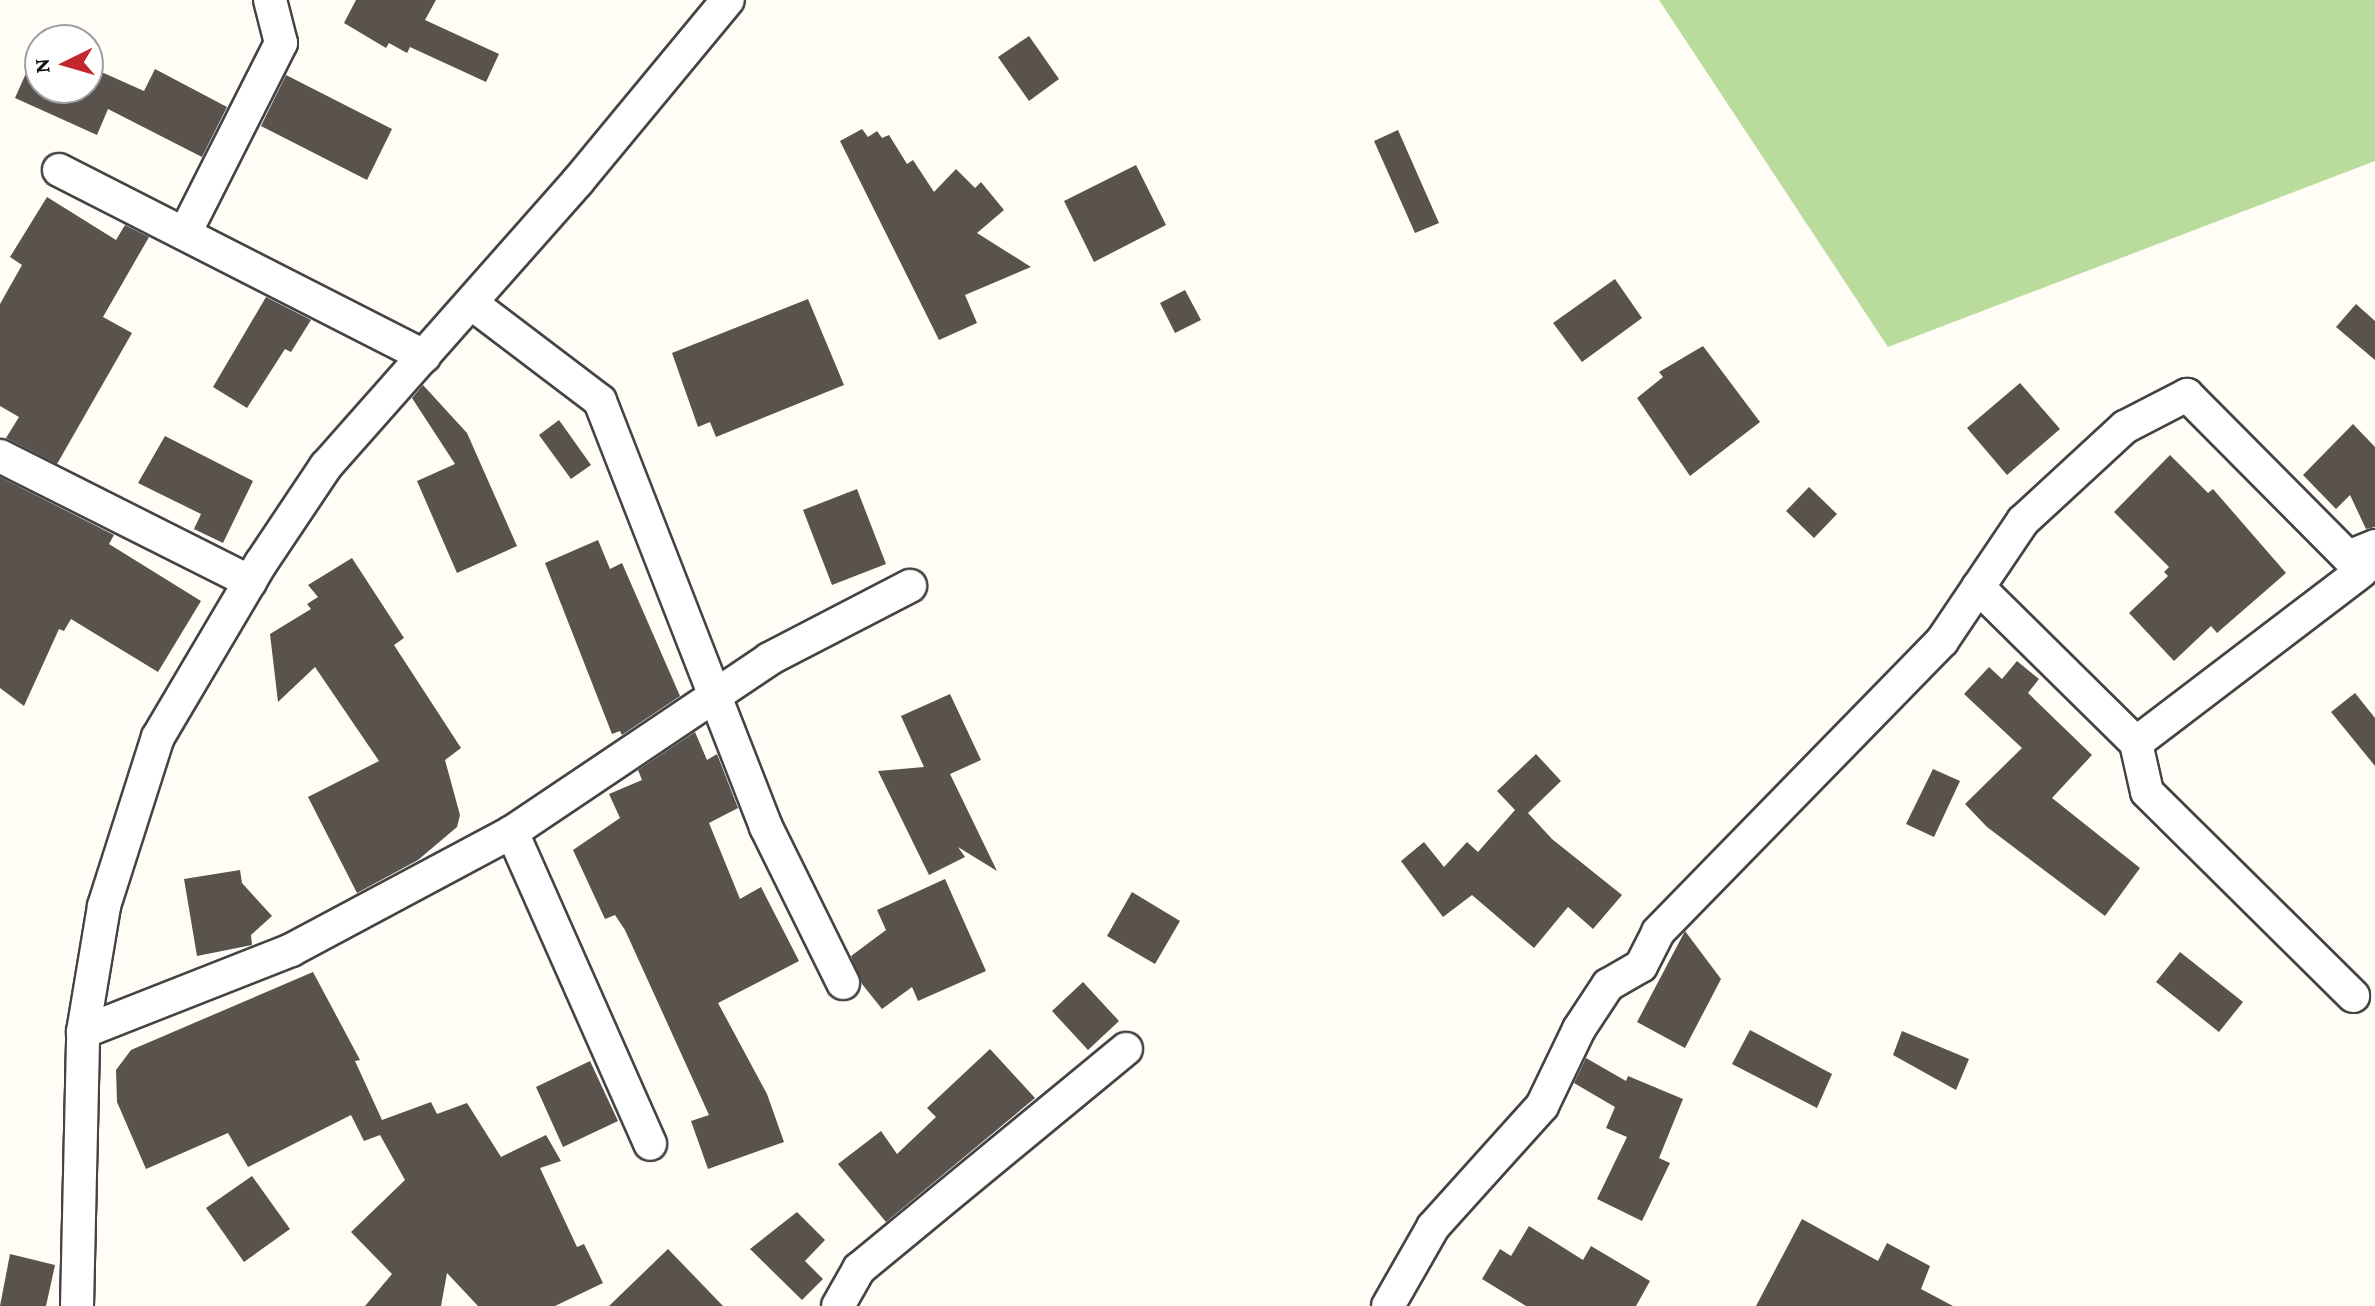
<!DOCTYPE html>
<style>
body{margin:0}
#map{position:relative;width:2375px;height:1306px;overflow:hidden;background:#fffdf5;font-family:"Crimson Pro",serif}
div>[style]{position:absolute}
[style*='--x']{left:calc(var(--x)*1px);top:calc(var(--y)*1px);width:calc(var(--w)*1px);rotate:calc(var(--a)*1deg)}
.forest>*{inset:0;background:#b9dc9c}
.building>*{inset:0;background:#5a524d}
.roads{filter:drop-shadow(2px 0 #444) drop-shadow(-2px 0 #444) drop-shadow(0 2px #444) drop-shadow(0 -2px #444)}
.minor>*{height:32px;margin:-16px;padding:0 16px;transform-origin:16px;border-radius:16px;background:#fff}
span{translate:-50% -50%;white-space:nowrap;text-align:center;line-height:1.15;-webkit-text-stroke:8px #fff;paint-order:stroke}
.north{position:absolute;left:24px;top:24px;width:80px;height:80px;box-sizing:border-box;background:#fff;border:2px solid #a0a0a0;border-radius:50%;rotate:265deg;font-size:22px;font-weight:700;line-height:32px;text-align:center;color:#111}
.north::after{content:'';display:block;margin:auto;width:28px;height:36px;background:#c4262e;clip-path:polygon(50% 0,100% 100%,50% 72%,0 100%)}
</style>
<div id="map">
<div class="forest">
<div style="clip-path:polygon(1659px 0,2375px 0,2375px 161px,1888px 347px)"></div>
</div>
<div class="building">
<div style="clip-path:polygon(356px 0,436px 0,425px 20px,499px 54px,486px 82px,410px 47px,407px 53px,389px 43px,386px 48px,344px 23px)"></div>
<div style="clip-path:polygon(1029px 36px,1059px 79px,1029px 101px,998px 57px)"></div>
<div style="clip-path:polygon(39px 44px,40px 88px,88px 88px,88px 66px,144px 91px,155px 69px,227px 107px,202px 157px,108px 109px,97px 135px,15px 98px)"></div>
<div style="clip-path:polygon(286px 75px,392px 129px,367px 180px,261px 126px)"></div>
<div style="clip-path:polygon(862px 129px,868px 137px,877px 131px,882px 138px,889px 135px,907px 164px,913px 160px,934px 192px,956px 169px,975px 188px,981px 182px,1004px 210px,977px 233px,1031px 267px,965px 295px,977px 323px,939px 340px,840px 141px)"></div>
<div style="clip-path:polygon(1398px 130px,1439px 223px,1415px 233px,1374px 141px)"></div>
<div style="clip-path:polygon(1136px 165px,1166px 225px,1094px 262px,1064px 201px)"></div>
<div style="clip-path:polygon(47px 197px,116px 240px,125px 225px,149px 237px,103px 317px,132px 333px,57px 464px,6px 438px,19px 417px,0 406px,0 304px,22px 265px,10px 257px)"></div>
<div style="clip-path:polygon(1615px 279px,1642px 318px,1582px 362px,1553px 323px)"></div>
<div style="clip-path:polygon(1185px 290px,1201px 320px,1175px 333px,1160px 303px)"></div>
<div style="clip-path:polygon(266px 297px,311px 320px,291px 352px,285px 349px,247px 408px,213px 387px)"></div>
<div style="clip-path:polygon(808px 299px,844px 385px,716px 437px,710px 422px,698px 427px,672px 353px)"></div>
<div style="clip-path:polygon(2356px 304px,2375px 321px,2375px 360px,2336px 327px)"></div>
<div style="clip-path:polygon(1703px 346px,1760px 422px,1690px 476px,1637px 398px,1663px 377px,1659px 372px)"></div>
<div style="clip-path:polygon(2020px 383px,2060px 429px,2007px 475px,1967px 428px)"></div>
<div style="clip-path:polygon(423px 385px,467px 433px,517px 546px,457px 573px,417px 481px,455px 464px,412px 398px)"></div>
<div style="clip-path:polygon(559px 420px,591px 465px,571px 479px,539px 435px)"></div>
<div style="clip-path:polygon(2353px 424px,2375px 447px,2375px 527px,2366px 529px,2350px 495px,2336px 509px,2303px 475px)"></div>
<div style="clip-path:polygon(165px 436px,253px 481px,223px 543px,194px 529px,201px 514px,138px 483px)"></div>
<div style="clip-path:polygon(2170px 455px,2208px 493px,2213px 489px,2286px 573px,2217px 633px,2211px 626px,2174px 661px,2129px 613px,2168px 576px,2164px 572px,2169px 567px,2114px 512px)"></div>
<div style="clip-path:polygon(0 477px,114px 535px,109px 544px,201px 601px,158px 672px,71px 619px,64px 631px,59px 629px,24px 706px,0 688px)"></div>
<div style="clip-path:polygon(1809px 487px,1837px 514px,1814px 538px,1786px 511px)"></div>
<div style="clip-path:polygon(857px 489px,886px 564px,832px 585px,803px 510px)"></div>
<div style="clip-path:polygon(598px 540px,610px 569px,622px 563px,680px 696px,622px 735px,620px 731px,612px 734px,545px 563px)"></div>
<div style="clip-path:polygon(352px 558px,404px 638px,394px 645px,461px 748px,445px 760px,460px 815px,457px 827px,418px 860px,357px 893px,308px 797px,379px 761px,315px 667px,278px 702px,270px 634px,311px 609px,307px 604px,318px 597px,308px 585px)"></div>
<div style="clip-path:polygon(2017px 661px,2039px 679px,2028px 693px,2092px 755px,2052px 798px,2140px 868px,2105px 916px,1987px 827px,1965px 804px,2022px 748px,1964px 694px,1989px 667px,2002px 679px)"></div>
<div style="clip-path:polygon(2355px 693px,2375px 718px,2375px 766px,2331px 712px)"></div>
<div style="clip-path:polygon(950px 694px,981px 760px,950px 774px,997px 871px,958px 847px,965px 857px,929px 875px,878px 771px,924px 767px,901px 716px)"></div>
<div style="clip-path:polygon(695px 732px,707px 760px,717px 754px,738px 808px,709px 823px,740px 899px,761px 887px,799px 961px,718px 1003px,767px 1094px,784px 1142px,708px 1169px,691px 1121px,709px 1115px,625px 930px,615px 915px,605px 919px,573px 850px,620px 818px,609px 794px,642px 780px,638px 770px)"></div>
<div style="clip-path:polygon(1536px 754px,1561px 781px,1528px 813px,1552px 839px,1622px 895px,1593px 929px,1568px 907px,1534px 948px,1472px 895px,1443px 917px,1401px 861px,1424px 842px,1444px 867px,1467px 842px,1478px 852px,1515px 810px,1497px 791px)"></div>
<div style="clip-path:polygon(1933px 769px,1960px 781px,1934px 837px,1906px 824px)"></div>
<div style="clip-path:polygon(240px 870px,242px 883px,272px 916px,251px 935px,252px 945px,197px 956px,184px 879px)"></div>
<div style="clip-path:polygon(945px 879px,986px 971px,918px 1001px,912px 987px,882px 1009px,862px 984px,851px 956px,886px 930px,877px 910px)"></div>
<div style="clip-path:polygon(1132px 892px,1180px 921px,1155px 964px,1107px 936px)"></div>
<div style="clip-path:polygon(1685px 931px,1721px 979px,1685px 1048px,1637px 1022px)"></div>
<div style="clip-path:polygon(2180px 952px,2243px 1002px,2219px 1032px,2156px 982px)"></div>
<div style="clip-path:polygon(313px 972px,360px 1060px,355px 1061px,382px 1120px,431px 1102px,437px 1114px,467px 1103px,501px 1157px,546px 1135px,561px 1161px,540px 1168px,577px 1247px,584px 1244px,603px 1283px,555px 1306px,478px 1306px,447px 1273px,441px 1306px,365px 1306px,392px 1274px,351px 1232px,405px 1180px,380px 1135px,364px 1141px,351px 1115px,248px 1167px,228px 1133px,146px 1169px,117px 1102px,116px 1070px,131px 1050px)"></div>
<div style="clip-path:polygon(1083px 982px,1119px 1021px,1088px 1050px,1052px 1011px)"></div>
<div style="clip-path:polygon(1750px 1030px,1832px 1074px,1817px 1108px,1732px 1064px)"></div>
<div style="clip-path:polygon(1902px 1031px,1969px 1059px,1956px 1090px,1893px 1055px)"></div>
<div style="clip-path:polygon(990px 1049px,1035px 1098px,886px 1222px,838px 1164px,881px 1131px,897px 1154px,936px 1117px,927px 1108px)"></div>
<div style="clip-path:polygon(1586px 1058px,1626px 1081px,1628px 1076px,1683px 1099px,1659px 1158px,1670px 1163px,1642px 1221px,1597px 1199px,1627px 1137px,1606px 1128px,1615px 1107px,1574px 1083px)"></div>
<div style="clip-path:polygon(590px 1061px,618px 1121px,563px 1147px,536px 1087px)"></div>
<div style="clip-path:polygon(252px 1176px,290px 1229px,244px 1262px,206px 1208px)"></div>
<div style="clip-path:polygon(797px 1212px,825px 1240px,805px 1261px,823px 1279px,802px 1300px,750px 1249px)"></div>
<div style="clip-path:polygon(1802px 1219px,1878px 1261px,1887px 1243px,1930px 1266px,1921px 1289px,1953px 1306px,1756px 1306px)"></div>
<div style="clip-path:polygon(1529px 1226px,1583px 1260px,1591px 1246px,1650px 1281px,1636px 1306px,1526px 1306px,1482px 1279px,1500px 1249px,1511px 1256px)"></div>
<div style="clip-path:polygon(668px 1249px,723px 1306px,609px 1306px)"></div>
<div style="clip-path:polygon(10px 1254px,55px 1265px,46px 1306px,0 1306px)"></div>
</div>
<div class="roads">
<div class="minor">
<div style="--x:59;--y:170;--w:410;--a:27"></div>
<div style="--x:185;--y:233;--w:213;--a:-63.2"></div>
<div style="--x:281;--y:43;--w:44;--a:-104.3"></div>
<div style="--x:471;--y:303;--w:162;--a:37.2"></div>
<div style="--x:600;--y:401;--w:457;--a:68.7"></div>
<div style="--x:766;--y:827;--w:174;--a:63.7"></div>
<div style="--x:0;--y:456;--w:280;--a:26.7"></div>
<div style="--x:1978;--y:587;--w:222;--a:44.6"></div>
<div style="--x:2136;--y:743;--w:50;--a:77.3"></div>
<div style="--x:2147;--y:792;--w:290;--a:44.7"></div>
<div style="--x:2136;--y:743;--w:284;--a:-37.3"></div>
<div style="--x:512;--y:832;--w:341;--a:66.1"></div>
<div style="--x:83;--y:1032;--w:224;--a:-21.5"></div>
<div style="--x:291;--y:950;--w:251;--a:-28.1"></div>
<div style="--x:512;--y:832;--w:310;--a:-33.9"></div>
<div style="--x:769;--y:659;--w:159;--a:-27.4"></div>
<div style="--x:77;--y:1306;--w:274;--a:-88.7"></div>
<div style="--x:83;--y:1032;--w:128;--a:-80.5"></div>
<div style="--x:104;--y:906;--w:177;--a:-72.3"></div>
<div style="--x:158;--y:737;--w:202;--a:-59.4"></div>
<div style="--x:261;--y:563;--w:117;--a:-56.2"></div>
<div style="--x:326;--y:466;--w:380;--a:-48.5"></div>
<div style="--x:578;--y:181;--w:235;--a:-50.4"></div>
<div style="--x:838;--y:1306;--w:43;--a:-60.4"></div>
<div style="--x:859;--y:1269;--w:346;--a:-39.5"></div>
<div style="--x:1388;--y:1306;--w:91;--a:-60.3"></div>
<div style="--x:1433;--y:1227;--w:163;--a:-48"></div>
<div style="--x:1542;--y:1106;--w:85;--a:-64.3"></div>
<div style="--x:1579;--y:1029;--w:53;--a:-56.6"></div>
<div style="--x:1608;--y:985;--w:38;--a:-30"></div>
<div style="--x:1641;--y:966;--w:38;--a:-63"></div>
<div style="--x:1658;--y:932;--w:407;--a:-45.7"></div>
<div style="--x:1942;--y:641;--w:145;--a:-56"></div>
<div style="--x:2023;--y:521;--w:139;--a:-42.7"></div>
<div style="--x:2125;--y:427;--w:70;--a:-27.3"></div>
<div style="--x:2187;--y:395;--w:228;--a:45.2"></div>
<div style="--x:2348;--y:557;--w:29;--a:-22"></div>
</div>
</div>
<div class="north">N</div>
</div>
